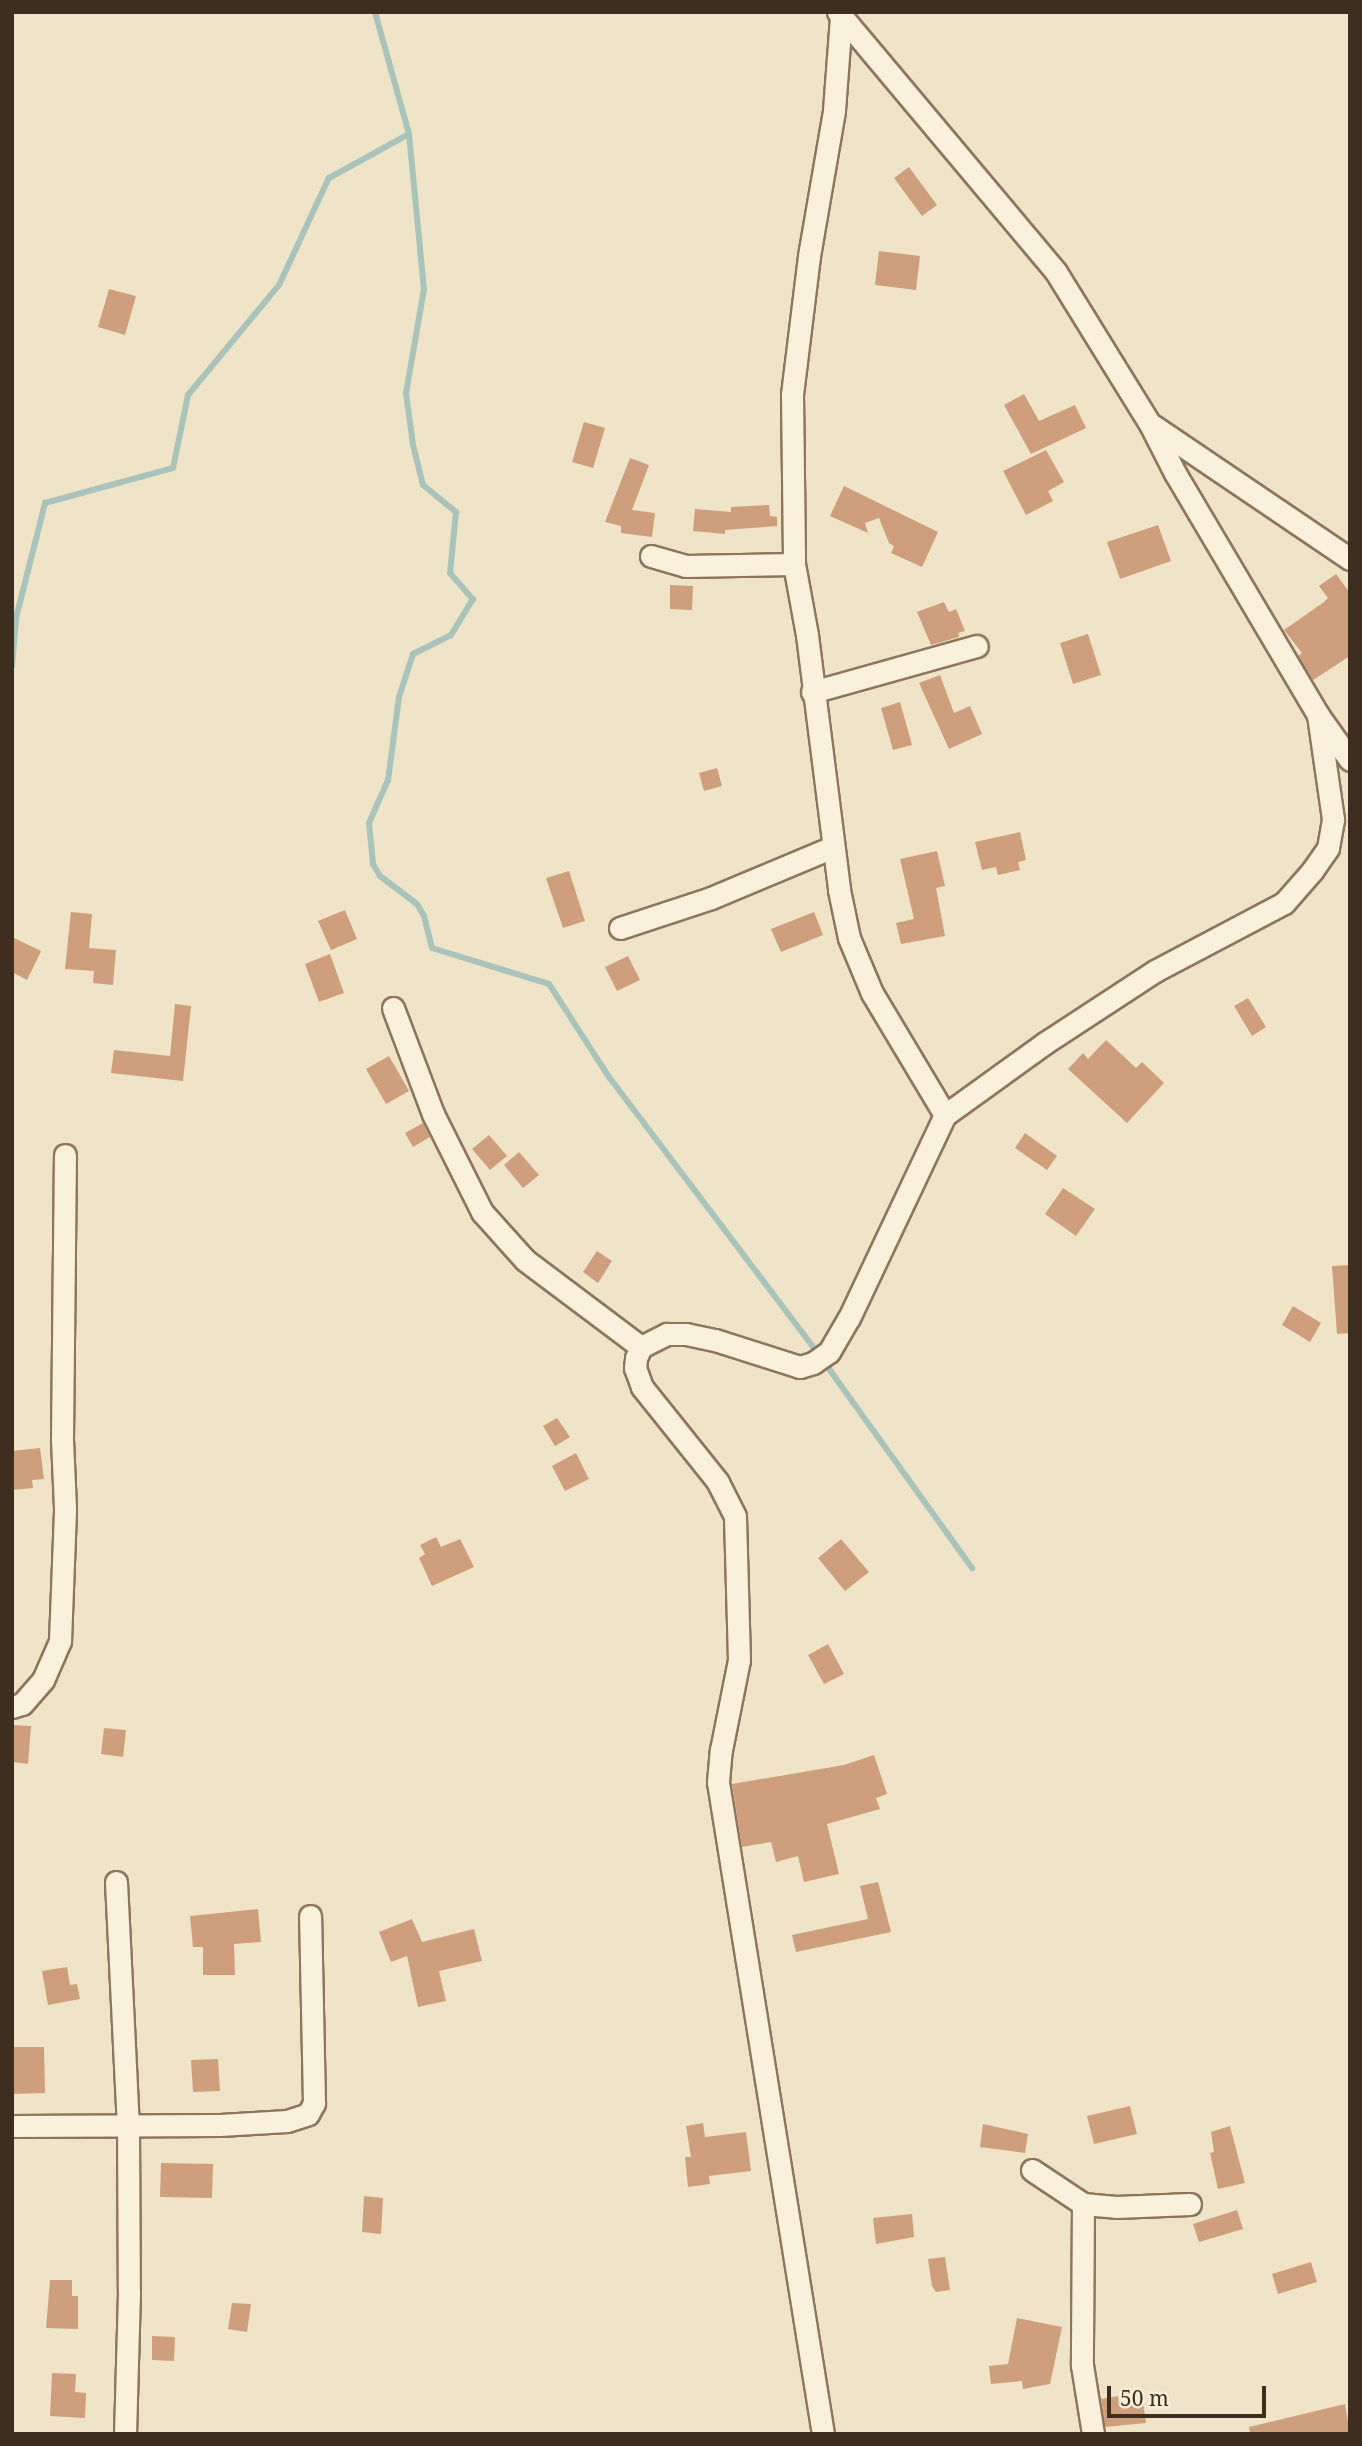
<!DOCTYPE html>
<style>
body{margin:0}
#map{position:relative;width:1362px;height:2446px;overflow:hidden;background:#f0e4c8;font-family:"Noto Serif",serif}
div>[style]{position:absolute}
[style*='--x']{left:calc(var(--x)*1px);top:calc(var(--y)*1px);width:calc(var(--w)*1px);rotate:calc(var(--a)*1deg)}
.stream>*{height:6px;margin:-3px;padding:0 3px;transform-origin:3px;border-radius:3px;background:#a9c4bc}
.building>*{inset:0;background:#cf9f7d}
.roads{filter:drop-shadow(2px 0 #8d765c) drop-shadow(-2px 0 #8d765c) drop-shadow(0 2px #8d765c) drop-shadow(0 -2px #8d765c)}
.minor>*{height:21px;margin:-10.5px;padding:0 10.5px;transform-origin:10.5px;border-radius:10.5px;background:#faf1dc}
span{translate:-50% -50%;white-space:nowrap;text-align:center;line-height:1.15;-webkit-text-stroke:5px #f7eed8;paint-order:stroke}
.frame{position:absolute;inset:0;border:14px solid #3d2e20;pointer-events:none}
.scale{position:absolute;left:1107px;top:2386px;width:159px;height:32px;box-sizing:border-box;border:4px solid #3d2e20;border-top:0;padding-left:9px;font-size:21px;line-height:24px;white-space:nowrap;color:#3d2e20;-webkit-text-stroke:5px #f7eed8;paint-order:stroke}
</style>
<div id="map">
<div class="stream">
<div style="--x:409;--y:134;--w:156;--a:84.5"></div>
<div style="--x:424;--y:289;--w:106;--a:99.8"></div>
<div style="--x:406;--y:393;--w:52;--a:82.3"></div>
<div style="--x:413;--y:445;--w:41;--a:76"></div>
<div style="--x:423;--y:485;--w:43;--a:39.3"></div>
<div style="--x:456;--y:512;--w:61;--a:95.6"></div>
<div style="--x:450;--y:573;--w:35;--a:49"></div>
<div style="--x:473;--y:599;--w:42;--a:121.4"></div>
<div style="--x:451;--y:635;--w:42;--a:153.4"></div>
<div style="--x:413;--y:654;--w:45;--a:108"></div>
<div style="--x:399;--y:697;--w:84;--a:97.5"></div>
<div style="--x:388;--y:780;--w:47;--a:113.8"></div>
<div style="--x:369;--y:823;--w:41;--a:84.4"></div>
<div style="--x:373;--y:864;--w:14;--a:60"></div>
<div style="--x:380;--y:876;--w:46;--a:37.1"></div>
<div style="--x:417;--y:904;--w:14;--a:60"></div>
<div style="--x:424;--y:916;--w:33;--a:76"></div>
<div style="--x:432;--y:948;--w:122;--a:17.1"></div>
<div style="--x:549;--y:984;--w:111;--a:57.2"></div>
<div style="--x:609;--y:1077;--w:346;--a:52.9"></div>
<div style="--x:12;--y:666;--w:48;--a:-85.2"></div>
<div style="--x:16;--y:618;--w:119;--a:-75.8"></div>
<div style="--x:45;--y:503;--w:133;--a:-15.3"></div>
<div style="--x:173;--y:468;--w:75;--a:-78.4"></div>
<div style="--x:188;--y:395;--w:143;--a:-50.4"></div>
<div style="--x:279;--y:285;--w:118;--a:-65"></div>
<div style="--x:329;--y:178;--w:91;--a:-28.8"></div>
<div style="--x:409;--y:134;--w:127;--a:-105.6"></div>
<div style="--x:824;--y:1362;--w:254;--a:54.3"></div>
</div>
<div class="building">
<div style="clip-path:polygon(909px 167px,937px 205px,922px 216px,894px 178px)"></div>
<div style="clip-path:polygon(879px 251px,920px 256px,916px 290px,875px 285px)"></div>
<div style="clip-path:polygon(109px 289px,136px 296px,125px 335px,98px 327px)"></div>
<div style="clip-path:polygon(1024px 394px,1039px 421px,1075px 405px,1086px 428px,1031px 454px,1004px 405px)"></div>
<div style="clip-path:polygon(584px 422px,605px 428px,593px 468px,572px 462px)"></div>
<div style="clip-path:polygon(1046px 450px,1064px 482px,1048px 491px,1053px 501px,1026px 515px,1003px 471px)"></div>
<div style="clip-path:polygon(630px 458px,649px 465px,632px 510px,655px 513px,652px 537px,621px 533px,621px 526px,605px 522px)"></div>
<div style="clip-path:polygon(844px 486px,938px 532px,922px 567px,891px 553px,894px 546px,889px 543px,879px 518px,865px 523px,868px 533px,830px 516px)"></div>
<div style="clip-path:polygon(769px 505px,770px 516px,777px 517px,777px 526px,725px 530px,725px 534px,693px 531px,695px 509px,731px 512px,731px 507px)"></div>
<div style="clip-path:polygon(1158px 525px,1171px 561px,1120px 579px,1107px 542px)"></div>
<div style="clip-path:polygon(1336px 574px,1350px 593px,1350px 656px,1313px 680px,1298px 656px,1302px 653px,1284px 630px,1324px 602px,1328px 598px,1319px 586px)"></div>
<div style="clip-path:polygon(670px 585px,693px 586px,692px 610px,670px 609px)"></div>
<div style="clip-path:polygon(944px 602px,949px 612px,956px 609px,965px 631px,958px 633px,959px 637px,931px 645px,917px 612px)"></div>
<div style="clip-path:polygon(1088px 634px,1101px 675px,1073px 684px,1060px 643px)"></div>
<div style="clip-path:polygon(940px 675px,954px 713px,970px 706px,982px 734px,949px 749px,919px 683px)"></div>
<div style="clip-path:polygon(900px 702px,912px 745px,893px 750px,881px 708px)"></div>
<div style="clip-path:polygon(717px 768px,722px 786px,704px 791px,699px 773px)"></div>
<div style="clip-path:polygon(1020px 832px,1026px 860px,1018px 862px,1020px 870px,998px 875px,996px 867px,982px 870px,975px 842px)"></div>
<div style="clip-path:polygon(937px 851px,945px 886px,936px 888px,945px 936px,901px 944px,896px 923px,914px 919px,900px 859px)"></div>
<div style="clip-path:polygon(569px 871px,585px 921px,563px 928px,546px 878px)"></div>
<div style="clip-path:polygon(345px 910px,357px 939px,331px 950px,318px 921px)"></div>
<div style="clip-path:polygon(71px 912px,92px 914px,89px 948px,116px 950px,113px 985px,93px 983px,94px 971px,65px 969px)"></div>
<div style="clip-path:polygon(814px 912px,823px 935px,781px 952px,771px 929px)"></div>
<div style="clip-path:polygon(12px 937px,41px 951px,27px 980px,12px 972px)"></div>
<div style="clip-path:polygon(330px 954px,344px 993px,319px 1002px,305px 964px)"></div>
<div style="clip-path:polygon(628px 956px,640px 980px,617px 991px,605px 967px)"></div>
<div style="clip-path:polygon(1248px 998px,1266px 1027px,1252px 1036px,1234px 1006px)"></div>
<div style="clip-path:polygon(175px 1004px,191px 1006px,183px 1081px,111px 1073px,114px 1050px,170px 1056px)"></div>
<div style="clip-path:polygon(1106px 1040px,1136px 1068px,1142px 1062px,1164px 1083px,1127px 1123px,1068px 1069px,1083px 1053px,1088px 1059px)"></div>
<div style="clip-path:polygon(389px 1056px,409px 1091px,386px 1104px,366px 1069px)"></div>
<div style="clip-path:polygon(423px 1123px,430px 1137px,413px 1147px,405px 1133px)"></div>
<div style="clip-path:polygon(1025px 1133px,1057px 1156px,1047px 1170px,1015px 1148px)"></div>
<div style="clip-path:polygon(489px 1135px,507px 1156px,490px 1170px,472px 1149px)"></div>
<div style="clip-path:polygon(519px 1152px,539px 1175px,523px 1188px,504px 1165px)"></div>
<div style="clip-path:polygon(1063px 1188px,1095px 1209px,1076px 1236px,1045px 1214px)"></div>
<div style="clip-path:polygon(597px 1251px,612px 1261px,598px 1283px,583px 1272px)"></div>
<div style="clip-path:polygon(1350px 1265px,1350px 1333px,1337px 1334px,1332px 1266px)"></div>
<div style="clip-path:polygon(1293px 1306px,1321px 1323px,1310px 1342px,1282px 1325px)"></div>
<div style="clip-path:polygon(557px 1418px,570px 1437px,555px 1446px,543px 1426px)"></div>
<div style="clip-path:polygon(40px 1448px,44px 1479px,32px 1480px,33px 1488px,12px 1490px,12px 1451px)"></div>
<div style="clip-path:polygon(576px 1453px,589px 1479px,565px 1491px,552px 1466px)"></div>
<div style="clip-path:polygon(436px 1537px,441px 1547px,460px 1539px,474px 1567px,432px 1586px,419px 1558px,425px 1554px,420px 1545px)"></div>
<div style="clip-path:polygon(841px 1539px,869px 1572px,845px 1591px,818px 1558px)"></div>
<div style="clip-path:polygon(828px 1644px,844px 1674px,824px 1684px,808px 1655px)"></div>
<div style="clip-path:polygon(12px 1725px,31px 1726px,28px 1764px,12px 1762px)"></div>
<div style="clip-path:polygon(104px 1728px,126px 1730px,123px 1757px,101px 1754px)"></div>
<div style="clip-path:polygon(874px 1755px,887px 1794px,876px 1798px,880px 1809px,827px 1824px,839px 1874px,804px 1882px,798px 1856px,776px 1862px,771px 1842px,742px 1847px,732px 1784px,844px 1765px)"></div>
<div style="clip-path:polygon(878px 1882px,891px 1932px,796px 1952px,792px 1935px,868px 1919px,860px 1886px)"></div>
<div style="clip-path:polygon(258px 1909px,261px 1942px,234px 1944px,235px 1975px,203px 1975px,203px 1947px,193px 1947px,190px 1916px)"></div>
<div style="clip-path:polygon(412px 1919px,422px 1942px,474px 1929px,482px 1961px,439px 1971px,446px 2001px,418px 2007px,407px 1956px,391px 1962px,379px 1932px)"></div>
<div style="clip-path:polygon(67px 1967px,70px 1985px,77px 1984px,80px 1999px,48px 2005px,42px 1971px)"></div>
<div style="clip-path:polygon(12px 2047px,44px 2047px,45px 2093px,12px 2094px)"></div>
<div style="clip-path:polygon(218px 2059px,220px 2091px,193px 2092px,191px 2060px)"></div>
<div style="clip-path:polygon(1130px 2106px,1137px 2134px,1094px 2144px,1087px 2116px)"></div>
<div style="clip-path:polygon(703px 2123px,705px 2137px,746px 2132px,751px 2171px,709px 2176px,710px 2184px,688px 2187px,685px 2157px,691px 2157px,686px 2126px)"></div>
<div style="clip-path:polygon(983px 2124px,1028px 2134px,1025px 2153px,980px 2147px)"></div>
<div style="clip-path:polygon(1230px 2126px,1245px 2183px,1218px 2189px,1210px 2153px,1214px 2152px,1211px 2132px)"></div>
<div style="clip-path:polygon(161px 2163px,213px 2164px,212px 2198px,160px 2197px)"></div>
<div style="clip-path:polygon(364px 2196px,383px 2198px,381px 2234px,362px 2232px)"></div>
<div style="clip-path:polygon(1237px 2210px,1243px 2229px,1199px 2242px,1193px 2224px)"></div>
<div style="clip-path:polygon(912px 2214px,914px 2237px,876px 2244px,873px 2218px)"></div>
<div style="clip-path:polygon(945px 2257px,950px 2290px,936px 2292px,932px 2286px,928px 2259px)"></div>
<div style="clip-path:polygon(1311px 2262px,1317px 2282px,1278px 2294px,1272px 2274px)"></div>
<div style="clip-path:polygon(50px 2280px,72px 2280px,72px 2296px,78px 2296px,78px 2329px,46px 2328px)"></div>
<div style="clip-path:polygon(232px 2303px,251px 2304px,247px 2332px,228px 2329px)"></div>
<div style="clip-path:polygon(1017px 2318px,1062px 2327px,1050px 2384px,1023px 2389px,1022px 2381px,991px 2384px,989px 2366px,1008px 2364px)"></div>
<div style="clip-path:polygon(152px 2336px,175px 2337px,174px 2361px,152px 2360px)"></div>
<div style="clip-path:polygon(52px 2373px,76px 2374px,75px 2392px,86px 2393px,85px 2418px,50px 2416px)"></div>
<div style="clip-path:polygon(1118px 2396px,1119px 2405px,1143px 2402px,1146px 2423px,1105px 2427px,1101px 2399px)"></div>
<div style="clip-path:polygon(1345px 2404px,1350px 2434px,1250px 2434px,1249px 2427px)"></div>
</div>
<div class="roads">
<div class="minor">
<div style="--x:838;--y:12;--w:339;--a:50"></div>
<div style="--x:1056;--y:272;--w:179;--a:58.3"></div>
<div style="--x:1150;--y:424;--w:55;--a:63"></div>
<div style="--x:1175;--y:473;--w:281;--a:59.4"></div>
<div style="--x:1318;--y:715;--w:55;--a:54.6"></div>
<div style="--x:841;--y:17;--w:94;--a:94.3"></div>
<div style="--x:834;--y:111;--w:147;--a:99.8"></div>
<div style="--x:809;--y:256;--w:139;--a:97"></div>
<div style="--x:792;--y:394;--w:170;--a:89.3"></div>
<div style="--x:794;--y:564;--w:72;--a:79.6"></div>
<div style="--x:807;--y:635;--w:257;--a:82.8"></div>
<div style="--x:839;--y:890;--w:49;--a:78.2"></div>
<div style="--x:849;--y:938;--w:60;--a:67.3"></div>
<div style="--x:872;--y:993;--w:142;--a:59.1"></div>
<div style="--x:1152;--y:425;--w:239;--a:34.1"></div>
<div style="--x:651;--y:556;--w:35;--a:16"></div>
<div style="--x:685;--y:566;--w:109;--a:-1.1"></div>
<div style="--x:812;--y:692;--w:171;--a:-15.6"></div>
<div style="--x:620;--y:928;--w:96;--a:-18.2"></div>
<div style="--x:711;--y:898;--w:132;--a:-22.7"></div>
<div style="--x:393;--y:1008;--w:113;--a:69.3"></div>
<div style="--x:433;--y:1114;--w:110;--a:63.4"></div>
<div style="--x:482;--y:1212;--w:64;--a:48.1"></div>
<div style="--x:525;--y:1260;--w:145;--a:36.9"></div>
<div style="--x:12;--y:1707;--w:10;--a:-17"></div>
<div style="--x:22;--y:1704;--w:32;--a:-49"></div>
<div style="--x:43;--y:1680;--w:43;--a:-66.4"></div>
<div style="--x:60;--y:1641;--w:133;--a:-87.8"></div>
<div style="--x:65;--y:1508;--w:69;--a:-92.5"></div>
<div style="--x:62;--y:1439;--w:284;--a:-89.4"></div>
<div style="--x:116;--y:1882;--w:245;--a:87.2"></div>
<div style="--x:128;--y:2127;--w:165;--a:89.7"></div>
<div style="--x:129;--y:2292;--w:142;--a:91.6"></div>
<div style="--x:12;--y:2126;--w:208;--a:-0.3"></div>
<div style="--x:220;--y:2125;--w:67;--a:-3.4"></div>
<div style="--x:287;--y:2121;--w:22;--a:-18"></div>
<div style="--x:308;--y:2114;--w:13;--a:-61"></div>
<div style="--x:314;--y:2103;--w:187;--a:-91.2"></div>
<div style="--x:1032;--y:2170;--w:61;--a:33.7"></div>
<div style="--x:1083;--y:2204;--w:33;--a:5"></div>
<div style="--x:1116;--y:2207;--w:74;--a:-2.3"></div>
<div style="--x:1083;--y:2204;--w:161;--a:90.4"></div>
<div style="--x:1082;--y:2365;--w:70;--a:80.9"></div>
<div style="--x:823;--y:2434;--w:660;--a:-99.15"></div>
<div style="--x:718;--y:1782;--w:32;--a:-85"></div>
<div style="--x:721;--y:1750;--w:92;--a:-78.7"></div>
<div style="--x:739;--y:1660;--w:144;--a:-91.6"></div>
<div style="--x:735;--y:1516;--w:38;--a:-117"></div>
<div style="--x:718;--y:1482;--w:122;--a:-128.7"></div>
<div style="--x:642;--y:1387;--w:20;--a:-110"></div>
<div style="--x:635;--y:1368;--w:10;--a:-84"></div>
<div style="--x:636;--y:1358;--w:12;--a:-66"></div>
<div style="--x:641;--y:1347;--w:29;--a:-27"></div>
<div style="--x:667;--y:1334;--w:19;--a:0"></div>
<div style="--x:686;--y:1334;--w:30;--a:12"></div>
<div style="--x:715;--y:1340;--w:89;--a:17.6"></div>
<div style="--x:800;--y:1367;--w:14;--a:-17"></div>
<div style="--x:813;--y:1363;--w:19;--a:-35"></div>
<div style="--x:829;--y:1352;--w:39;--a:-60"></div>
<div style="--x:849;--y:1318;--w:225;--a:-64.7"></div>
<div style="--x:945;--y:1115;--w:123;--a:-35.8"></div>
<div style="--x:1045;--y:1043;--w:131;--a:-33.2"></div>
<div style="--x:1155;--y:971;--w:146;--a:-27.8"></div>
<div style="--x:1284;--y:903;--w:43;--a:-48.8"></div>
<div style="--x:1312;--y:871;--w:28;--a:-55"></div>
<div style="--x:1328;--y:848;--w:29;--a:-80"></div>
<div style="--x:1333;--y:819;--w:105;--a:-98.2"></div>
</div>
</div>
<div class="frame"></div>
<div class="scale">50 m</div>
</div>
